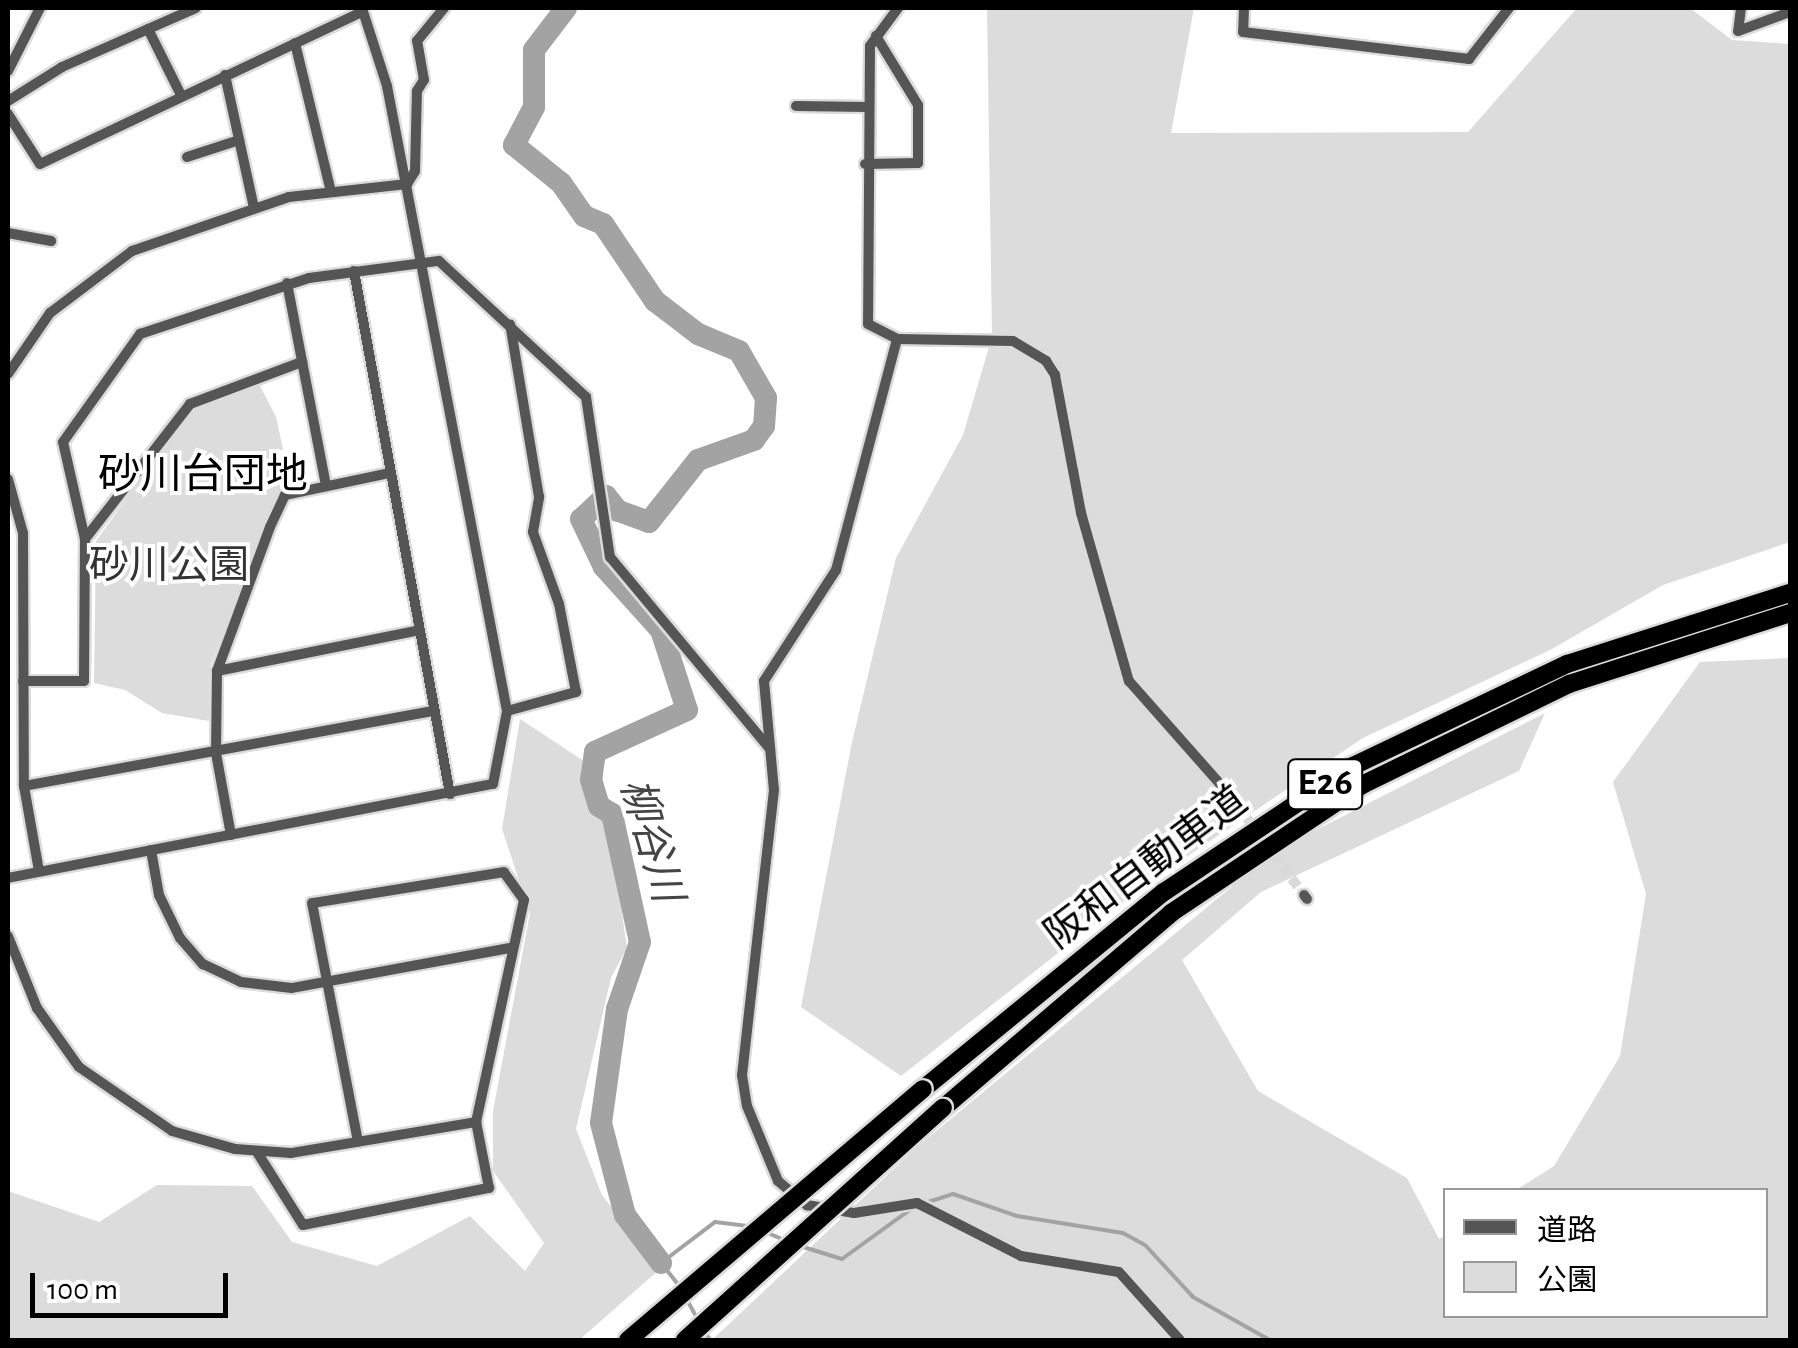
<!DOCTYPE html>
<meta charset="utf-8">
<style>
body{margin:0}
#map{position:relative;width:1798px;height:1348px;overflow:hidden;background:#fff;font-family:"Alegreya Sans","Noto Sans JP",sans-serif}
div>[style]{position:absolute}
[style*='--x']{left:calc(var(--x)*1px);top:calc(var(--y)*1px);width:calc(var(--w)*1px);rotate:calc(var(--a)*1deg)}
.green>*{inset:0;background:#dcdcdc}
.stream>*{height:4px;margin:-2px;padding:0 2px;transform-origin:2px;border-radius:2px;background:#a3a3a3}
.river>*{height:22px;margin:-11px;padding:0 11px;transform-origin:11px;border-radius:11px;background:#a3a3a3}
.minor-tunnel>*{height:10px;margin-top:-5px;transform-origin:0;background:repeating-linear-gradient(90deg,#d9d9d9 0 10px,transparent 0 15px)}
.roads{filter:drop-shadow(2px 0 #dbdbdb) drop-shadow(-2px 0 #dbdbdb) drop-shadow(0 2px #dbdbdb) drop-shadow(0 -2px #dbdbdb)}
.minor>*{height:10px;margin:-5px;padding:0 5px;transform-origin:5px;border-radius:5px;background:#555}
.motorway>*{height:18px;margin:-9px;padding:0 9px;transform-origin:9px;border-radius:9px;background:#000}
.bridges{filter:drop-shadow(2px 0 #dbdbdb) drop-shadow(-2px 0 #dbdbdb) drop-shadow(0 2px #dbdbdb) drop-shadow(0 -2px #dbdbdb)}
.motorway-bridge>*{height:18px;margin:-9px;padding:0 9px;transform-origin:9px;border-radius:9px;background:#000}
span{translate:-50% -50%;white-space:nowrap;text-align:center;line-height:1.15;-webkit-text-stroke:8px #fff;paint-order:stroke}
.shield-label span{padding:2px 8px;background:#fff;border:2px solid;border-radius:8px;-webkit-text-stroke-width:0}
.shield-label{font-size:38px;color:#000;font-weight:700}
.park-label{font-size:40px;color:#333}
.street-label{font-size:40px;color:#000}
.neighbourhood-label{font-size:42px;color:#000}
.water-label{font-size:42px;color:#444;font-style:italic}
.frame{position:absolute;inset:0;border:10px solid #000;pointer-events:none}
.legend{position:absolute;left:1443px;top:1188px;width:325px;height:130px;box-sizing:border-box;background:#fff;border:2px solid #999;margin:0;padding:12px 18px;list-style:none;font-size:30px;color:#000}
.legend li{display:flex;align-items:center;gap:20px;height:50px}
.legend b{width:50px;border:2px solid #999}
.scale{position:absolute;left:30px;top:1273px;width:198px;height:45px;box-sizing:border-box;border:5px solid #000;border-top:0;padding-left:12px;font-size:30px;line-height:35px;white-space:nowrap;color:#000;-webkit-text-stroke:8px #fff;paint-order:stroke}
</style>
<div id="map">
<div class="green">
<div style="clip-path:polygon(987px 8px,1194px 8px,1171px 133px,1468px 132px,1577px 8px,1690px 8px,1732px 40px,1790px 44px,1790px 542px,1663px 585px,1552px 649px,1363px 738px,1149px 882px,901px 1076px,801px 1007px,852px 742px,896px 558px,963px 435px,992px 337px)"></div>
<div style="clip-path:polygon(259px 384px,276px 417px,283px 449px,273px 455px,282px 487px,210px 666px,209px 721px,162px 713px,125px 690px,94px 683px,96px 541px,192px 407px)"></div>
<div style="clip-path:polygon(1790px 658px,1790px 1340px,712px 1340px,918px 1146px,1275px 851px,1545px 713px,1519px 771px,1261px 892px,1182px 960px,1258px 1091px,1407px 1178px,1439px 1239px,1445px 1236px,1446px 1316px,1766px 1316px,1766px 1190px,1516px 1190px,1554px 1166px,1620px 1056px,1646px 894px,1613px 782px,1700px 662px)"></div>
<div style="clip-path:polygon(520px 719px,602px 773px,627px 948px,611px 978px,576px 1129px,602px 1195px,660px 1269px,579px 1340px,8px 1340px,8px 1191px,99px 1222px,157px 1185px,252px 1186px,292px 1242px,377px 1266px,470px 1216px,525px 1271px,544px 1243px,493px 1171px,493px 1111px,530px 913px,502px 829px)"></div>
</div>
<div class="stream">
<div style="--x:925;--y:1203;--w:29;--a:-18"></div>
<div style="--x:953;--y:1194;--w:68;--a:19"></div>
<div style="--x:1017;--y:1216;--w:107;--a:9.1"></div>
<div style="--x:1123;--y:1233;--w:26;--a:29"></div>
<div style="--x:1146;--y:1246;--w:69;--a:47.3"></div>
<div style="--x:1193;--y:1297;--w:88;--a:29.2"></div>
<div style="--x:763;--y:1231;--w:26;--a:23"></div>
<div style="--x:800;--y:1246;--w:44;--a:17.2"></div>
<div style="--x:842;--y:1259;--w:85;--a:-35.9"></div>
<div style="--x:680;--y:1287;--w:31;--a:-128"></div>
<div style="--x:661;--y:1263;--w:68;--a:-37.2"></div>
<div style="--x:715;--y:1222;--w:35;--a:7"></div>
<div style="--x:687;--y:1300;--w:25;--a:61"></div>
<div style="--x:704;--y:1330;--w:12;--a:59"></div>
</div>
<div class="river">
<div style="--x:566;--y:8;--w:53;--a:127.3"></div>
<div style="--x:534;--y:50;--w:57;--a:90"></div>
<div style="--x:534;--y:107;--w:43;--a:117.8"></div>
<div style="--x:514;--y:145;--w:60;--a:39"></div>
<div style="--x:561;--y:183;--w:40;--a:55.1"></div>
<div style="--x:584;--y:216;--w:21;--a:23"></div>
<div style="--x:603;--y:224;--w:93;--a:56"></div>
<div style="--x:655;--y:301;--w:54;--a:37.5"></div>
<div style="--x:698;--y:334;--w:44;--a:22.5"></div>
<div style="--x:739;--y:351;--w:54;--a:60.1"></div>
<div style="--x:766;--y:398;--w:28;--a:94"></div>
<div style="--x:764;--y:426;--w:17;--a:126"></div>
<div style="--x:754;--y:440;--w:59;--a:160.3"></div>
<div style="--x:698;--y:460;--w:79;--a:128.3"></div>
<div style="--x:649;--y:522;--w:33;--a:-160"></div>
<div style="--x:618;--y:511;--w:19;--a:-129"></div>
<div style="--x:606;--y:496;--w:34;--a:137"></div>
<div style="--x:581;--y:519;--w:53;--a:64.4"></div>
<div style="--x:604;--y:567;--w:85;--a:47.9"></div>
<div style="--x:661;--y:630;--w:84;--a:72"></div>
<div style="--x:687;--y:710;--w:101;--a:155.5"></div>
<div style="--x:595;--y:752;--w:28;--a:98"></div>
<div style="--x:591;--y:780;--w:27;--a:73"></div>
<div style="--x:599;--y:806;--w:15;--a:32"></div>
<div style="--x:612;--y:814;--w:131;--a:77.7"></div>
<div style="--x:640;--y:942;--w:71;--a:108.9"></div>
<div style="--x:617;--y:1009;--w:115;--a:98"></div>
<div style="--x:601;--y:1123;--w:95;--a:75.4"></div>
<div style="--x:625;--y:1215;--w:60;--a:53.1"></div>
</div>
<div class="minor-tunnel">
<div style="--x:1229;--y:794;--w:126;--a:53.4"></div>
</div>
<div class="roads">
<div class="minor">
<div style="--x:898;--y:8;--w:47;--a:126.4"></div>
<div style="--x:870;--y:46;--w:278;--a:90.4"></div>
<div style="--x:868;--y:324;--w:33;--a:27"></div>
<div style="--x:897;--y:339;--w:116;--a:1"></div>
<div style="--x:1013;--y:341;--w:39;--a:31"></div>
<div style="--x:1046;--y:361;--w:17;--a:57"></div>
<div style="--x:1055;--y:375;--w:140;--a:79.3"></div>
<div style="--x:1081;--y:513;--w:175;--a:74.1"></div>
<div style="--x:1129;--y:681;--w:151;--a:48.5"></div>
<div style="--x:1244;--y:8;--w:24;--a:92"></div>
<div style="--x:1243;--y:32;--w:228;--a:6.8"></div>
<div style="--x:1469;--y:59;--w:65;--a:-51.9"></div>
<div style="--x:1741;--y:8;--w:23;--a:97"></div>
<div style="--x:1738;--y:31;--w:55;--a:-20.1"></div>
<div style="--x:148;--y:29;--w:74;--a:63.4"></div>
<div style="--x:295;--y:43;--w:153;--a:76.4"></div>
<div style="--x:8;--y:71;--w:71;--a:-63.1"></div>
<div style="--x:225;--y:75;--w:136;--a:77.7"></div>
<div style="--x:8;--y:101;--w:64;--a:-32.2"></div>
<div style="--x:62;--y:67;--w:146;--a:-23.8"></div>
<div style="--x:796;--y:106;--w:71;--a:0.8"></div>
<div style="--x:8;--y:114;--w:59;--a:57.4"></div>
<div style="--x:40;--y:164;--w:357;--a:-25.3"></div>
<div style="--x:187;--y:157;--w:55;--a:-18.1"></div>
<div style="--x:865;--y:164;--w:53;--a:-1.1"></div>
<div style="--x:918;--y:163;--w:58;--a:-90"></div>
<div style="--x:918;--y:105;--w:81;--a:-121.3"></div>
<div style="--x:407;--y:184;--w:15;--a:-58"></div>
<div style="--x:415;--y:171;--w:80;--a:-88.6"></div>
<div style="--x:417;--y:91;--w:13;--a:-58"></div>
<div style="--x:424;--y:80;--w:40;--a:-100"></div>
<div style="--x:417;--y:41;--w:43;--a:-50.7"></div>
<div style="--x:8;--y:233;--w:44;--a:10.5"></div>
<div style="--x:354;--y:271;--w:532;--a:79.6"></div>
<div style="--x:287;--y:283;--w:206;--a:79.1"></div>
<div style="--x:897;--y:339;--w:239;--a:104.8"></div>
<div style="--x:836;--y:570;--w:132;--a:123"></div>
<div style="--x:764;--y:681;--w:109;--a:84.8"></div>
<div style="--x:774;--y:790;--w:287;--a:96.4"></div>
<div style="--x:742;--y:1075;--w:31;--a:81"></div>
<div style="--x:747;--y:1106;--w:81;--a:67.5"></div>
<div style="--x:778;--y:1181;--w:38;--a:40"></div>
<div style="--x:807;--y:1205;--w:48;--a:9.7"></div>
<div style="--x:854;--y:1213;--w:64;--a:-9"></div>
<div style="--x:917;--y:1203;--w:117;--a:27"></div>
<div style="--x:1021;--y:1256;--w:99;--a:9.3"></div>
<div style="--x:1119;--y:1272;--w:91;--a:48.1"></div>
<div style="--x:8;--y:374;--w:74;--a:-55.5"></div>
<div style="--x:50;--y:313;--w:103;--a:-37.1"></div>
<div style="--x:132;--y:251;--w:166;--a:-19"></div>
<div style="--x:289;--y:197;--w:119;--a:-6.3"></div>
<div style="--x:8;--y:479;--w:56;--a:74.5"></div>
<div style="--x:23;--y:533;--w:253;--a:89.8"></div>
<div style="--x:24;--y:786;--w:86;--a:80"></div>
<div style="--x:85;--y:539;--w:171;--a:-52.1"></div>
<div style="--x:190;--y:404;--w:120;--a:-20.6"></div>
<div style="--x:217;--y:671;--w:203;--a:-11.4"></div>
<div style="--x:23;--y:681;--w:61;--a:0"></div>
<div style="--x:84;--y:681;--w:142;--a:-89.6"></div>
<div style="--x:85;--y:539;--w:99;--a:-102.8"></div>
<div style="--x:63;--y:442;--w:133;--a:-54.5"></div>
<div style="--x:140;--y:334;--w:178;--a:-18.3"></div>
<div style="--x:309;--y:278;--w:131;--a:-7.5"></div>
<div style="--x:439;--y:261;--w:200;--a:42.8"></div>
<div style="--x:586;--y:397;--w:162;--a:81.5"></div>
<div style="--x:610;--y:557;--w:250;--a:50.2"></div>
<div style="--x:507;--y:711;--w:72;--a:-15.4"></div>
<div style="--x:576;--y:692;--w:90;--a:-100.9"></div>
<div style="--x:559;--y:604;--w:77;--a:-109.9"></div>
<div style="--x:533;--y:532;--w:36;--a:-80"></div>
<div style="--x:539;--y:497;--w:175;--a:-99.5"></div>
<div style="--x:24;--y:786;--w:416;--a:-10.4"></div>
<div style="--x:231;--y:835;--w:83;--a:-100.4"></div>
<div style="--x:216;--y:753;--w:82;--a:-89.3"></div>
<div style="--x:217;--y:671;--w:153;--a:-69.8"></div>
<div style="--x:270;--y:527;--w:35;--a:-65"></div>
<div style="--x:285;--y:495;--w:106;--a:-11.9"></div>
<div style="--x:151;--y:850;--w:46;--a:79.9"></div>
<div style="--x:159;--y:895;--w:48;--a:64"></div>
<div style="--x:180;--y:938;--w:35;--a:49"></div>
<div style="--x:203;--y:964;--w:42;--a:25.3"></div>
<div style="--x:241;--y:982;--w:51;--a:6.7"></div>
<div style="--x:292;--y:988;--w:222;--a:-10.4"></div>
<div style="--x:8;--y:878;--w:494;--a:-11"></div>
<div style="--x:493;--y:784;--w:74;--a:-79.1"></div>
<div style="--x:507;--y:711;--w:636;--a:-100.87"></div>
<div style="--x:387;--y:86;--w:82;--a:-107.8"></div>
<div style="--x:1304;--y:895;--w:5;--a:53"></div>
<div style="--x:8;--y:936;--w:78;--a:68.1"></div>
<div style="--x:37;--y:1008;--w:72;--a:54.6"></div>
<div style="--x:79;--y:1067;--w:113;--a:34.5"></div>
<div style="--x:172;--y:1131;--w:66;--a:15.9"></div>
<div style="--x:235;--y:1149;--w:56;--a:4.1"></div>
<div style="--x:291;--y:1153;--w:188;--a:-9.5"></div>
<div style="--x:257;--y:1152;--w:86;--a:57.8"></div>
<div style="--x:303;--y:1225;--w:190;--a:-11.3"></div>
<div style="--x:489;--y:1188;--w:67;--a:-101.1"></div>
<div style="--x:476;--y:1122;--w:227;--a:-77.8"></div>
<div style="--x:524;--y:900;--w:34;--a:-126"></div>
<div style="--x:504;--y:872;--w:194;--a:170.8"></div>
<div style="--x:312;--y:903;--w:243;--a:79.1"></div>
</div>
<div class="motorway">
<div style="--x:923;--y:1089;--w:311;--a:-39.3"></div>
<div style="--x:1164;--y:892;--w:227;--a:-33.7"></div>
<div style="--x:1353;--y:766;--w:237;--a:-25.5"></div>
<div style="--x:1567;--y:664;--w:234;--a:-17.7"></div>
<div style="--x:943;--y:1108;--w:300;--a:-40.5"></div>
<div style="--x:1171;--y:913;--w:230;--a:-33.8"></div>
<div style="--x:1362;--y:785;--w:230;--a:-26"></div>
<div style="--x:1569;--y:684;--w:232;--a:-17.8"></div>
</div>
</div>
<div class="bridges">
<div class="motorway-bridge">
<div style="--x:628;--y:1340;--w:387;--a:-40.4"></div>
<div style="--x:685;--y:1340;--w:347;--a:-42"></div>
</div>
</div>
<div class="shield-label">
<span style="left:1325px;top:784px">E26</span>
</div>
<div class="park-label">
<span style="left:169px;top:566px">砂川公園</span>
</div>
<div class="street-label">
<span style="left:1146px;top:868px;rotate:-37deg">阪和自動車道</span>
</div>
<div class="neighbourhood-label">
<span style="left:203px;top:475px">砂川台団地</span>
</div>
<div class="water-label">
<span style="left:651px;top:840px;rotate:74deg">柳谷川</span>
</div>
<div class="frame"></div>
<ul class="legend">
<li><b style="height:12px;background:#555"></b>道路</li>
<li><b style="height:28px;background:#dcdcdc"></b>公園</li>
</ul>
<div class="scale">100 m</div>
</div>
